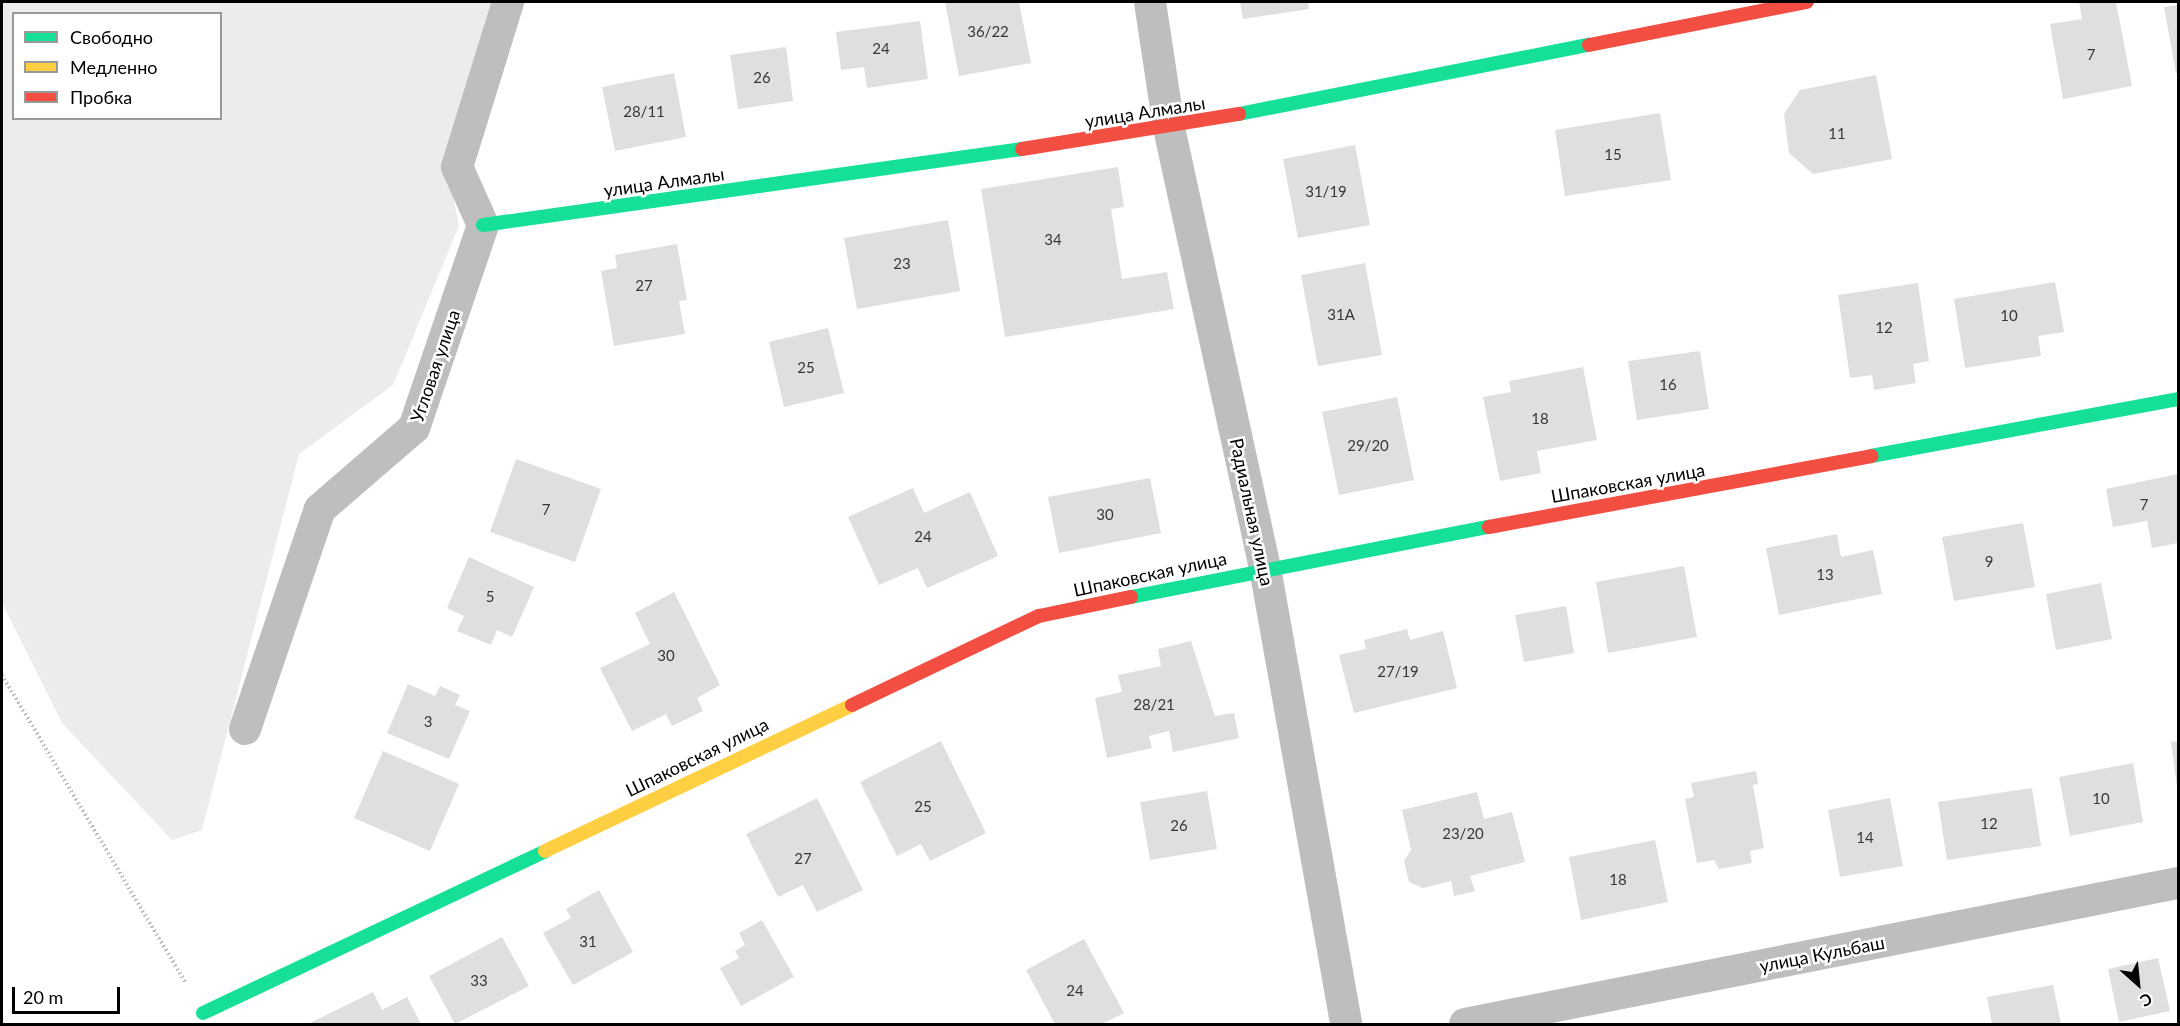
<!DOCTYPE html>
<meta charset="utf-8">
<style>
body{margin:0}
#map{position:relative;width:2180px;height:1026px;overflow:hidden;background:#fff;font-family:Lato,sans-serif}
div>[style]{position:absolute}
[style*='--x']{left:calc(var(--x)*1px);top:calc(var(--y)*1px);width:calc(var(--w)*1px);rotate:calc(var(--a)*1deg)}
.green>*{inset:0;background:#ececec}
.building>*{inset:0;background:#dfdfdf}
.path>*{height:4px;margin-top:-2px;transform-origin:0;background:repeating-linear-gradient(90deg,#b9b9b9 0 1.5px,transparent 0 4.5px)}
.street>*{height:32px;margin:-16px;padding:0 16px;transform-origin:16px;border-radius:16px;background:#bebebe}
.fast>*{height:14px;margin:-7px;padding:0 7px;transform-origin:7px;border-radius:7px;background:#16e098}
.slow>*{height:14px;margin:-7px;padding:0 7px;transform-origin:7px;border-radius:7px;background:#ffcf43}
.jam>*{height:14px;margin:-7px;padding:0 7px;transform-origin:7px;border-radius:7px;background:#f24e42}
span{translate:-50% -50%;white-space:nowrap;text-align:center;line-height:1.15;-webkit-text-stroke:5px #fff;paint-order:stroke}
.number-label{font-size:15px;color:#383838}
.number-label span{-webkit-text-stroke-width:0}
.street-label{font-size:18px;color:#000}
.frame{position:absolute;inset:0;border:3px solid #000;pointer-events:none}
.legend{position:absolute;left:12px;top:12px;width:210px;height:108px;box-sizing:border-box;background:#fff;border:2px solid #999;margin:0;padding:8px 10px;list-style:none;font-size:18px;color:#000}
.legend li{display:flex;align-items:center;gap:12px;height:30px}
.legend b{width:30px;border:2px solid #999}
.north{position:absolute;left:2108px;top:954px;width:60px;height:60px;-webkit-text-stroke:4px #fff;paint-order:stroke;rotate:153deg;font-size:16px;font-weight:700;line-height:24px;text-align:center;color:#000}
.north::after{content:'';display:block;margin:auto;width:21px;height:27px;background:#000;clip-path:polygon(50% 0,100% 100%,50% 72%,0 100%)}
.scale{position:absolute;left:12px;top:987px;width:108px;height:27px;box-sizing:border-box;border:3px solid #000;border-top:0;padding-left:8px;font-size:18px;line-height:21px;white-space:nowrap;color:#000;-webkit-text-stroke:4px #fff;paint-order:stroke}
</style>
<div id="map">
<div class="green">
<div style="clip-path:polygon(evenodd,2px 2px,498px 2px,446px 162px,459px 226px,393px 385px,299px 454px,202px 830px,172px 840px,62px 723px,2px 603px,2px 2px,14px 14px,220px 14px,220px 118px,14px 118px,14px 14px)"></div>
</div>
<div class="building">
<div style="clip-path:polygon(945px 2px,1019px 2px,1031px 63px,959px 76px)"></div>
<div style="clip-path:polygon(1240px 2px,1308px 2px,1309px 9px,1243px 19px)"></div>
<div style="clip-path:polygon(2079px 2px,2116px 2px,2132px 86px,2063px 99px,2050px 24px,2082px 19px)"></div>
<div style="clip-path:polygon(2178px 5px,2178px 73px,2176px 73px,2164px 7px)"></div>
<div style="clip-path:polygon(920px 21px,928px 79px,867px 88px,864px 67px,841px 70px,836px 32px)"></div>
<div style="clip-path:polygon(786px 47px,793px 101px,738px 109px,730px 55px)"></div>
<div style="clip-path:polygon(674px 73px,686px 137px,615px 151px,602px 87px)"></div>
<div style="clip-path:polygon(1876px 75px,1892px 159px,1813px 174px,1789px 153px,1784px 114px,1800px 90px)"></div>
<div style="clip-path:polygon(1660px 113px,1671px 180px,1565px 196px,1555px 130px)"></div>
<div style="clip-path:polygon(1355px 145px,1370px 225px,1298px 238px,1283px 159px)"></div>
<div style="clip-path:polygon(1118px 167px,1124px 207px,1111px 209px,1122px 279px,1167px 272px,1174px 309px,1005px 337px,981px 189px)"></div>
<div style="clip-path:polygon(948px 220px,960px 291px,857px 309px,844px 238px)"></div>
<div style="clip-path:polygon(677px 244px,687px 300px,679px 301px,685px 334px,614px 346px,601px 271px,617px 268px,615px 255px)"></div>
<div style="clip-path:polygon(1365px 263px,1382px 355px,1318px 366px,1301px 275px)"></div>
<div style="clip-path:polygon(2055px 282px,2064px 332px,2038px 336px,2041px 356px,1965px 368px,1954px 299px)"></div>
<div style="clip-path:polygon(1918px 283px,1929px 361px,1913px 364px,1916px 383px,1874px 390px,1872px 375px,1850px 378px,1838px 295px)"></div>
<div style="clip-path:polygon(828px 328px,844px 393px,784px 407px,769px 342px)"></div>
<div style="clip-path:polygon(1700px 351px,1709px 409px,1637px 420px,1628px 361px)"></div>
<div style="clip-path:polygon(1583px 367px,1597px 440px,1537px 451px,1541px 473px,1500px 481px,1483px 397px,1511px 392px,1509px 381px)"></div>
<div style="clip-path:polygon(1397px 397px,1414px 480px,1339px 495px,1322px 412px)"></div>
<div style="clip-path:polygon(516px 459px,601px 489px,575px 562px,490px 532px)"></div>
<div style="clip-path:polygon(2178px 474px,2178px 543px,2152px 548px,2147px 521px,2113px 527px,2106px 489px)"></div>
<div style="clip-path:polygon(1150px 478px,1161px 533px,1059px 553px,1048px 497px)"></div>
<div style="clip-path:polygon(913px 488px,924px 513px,970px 492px,998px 556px,927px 588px,918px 568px,879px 585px,848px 517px)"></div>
<div style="clip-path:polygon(2023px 523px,2035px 587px,1954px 601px,1942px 537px)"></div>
<div style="clip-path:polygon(1837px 534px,1841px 557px,1873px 550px,1882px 594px,1779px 615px,1766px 548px)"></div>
<div style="clip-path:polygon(469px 557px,534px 587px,512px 637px,497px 630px,491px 645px,457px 631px,464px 616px,447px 608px)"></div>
<div style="clip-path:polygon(1684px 566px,1697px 637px,1608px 653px,1596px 582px)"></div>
<div style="clip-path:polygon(2101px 583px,2112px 639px,2056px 650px,2046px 594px)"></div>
<div style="clip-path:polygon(674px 592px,720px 685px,697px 698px,703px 711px,672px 726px,666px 714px,632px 731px,600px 668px,650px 644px,635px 613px)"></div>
<div style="clip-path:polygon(1566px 606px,1574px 653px,1524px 662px,1515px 615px)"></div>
<div style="clip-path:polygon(1407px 629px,1410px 640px,1443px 631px,1457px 688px,1354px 713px,1339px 655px,1366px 649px,1364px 640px)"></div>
<div style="clip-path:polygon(1191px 641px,1215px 716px,1234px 713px,1239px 738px,1173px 752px,1169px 731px,1149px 736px,1152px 748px,1107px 758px,1095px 698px,1122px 692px,1118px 675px,1161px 666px,1158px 649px)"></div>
<div style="clip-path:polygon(408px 684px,435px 696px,440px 686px,460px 695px,455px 705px,470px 711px,449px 759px,387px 733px)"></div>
<div style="clip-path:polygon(941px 741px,986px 833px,930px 861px,921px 844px,897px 856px,860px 782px)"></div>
<div style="clip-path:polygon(2178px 741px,2178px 787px,2177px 787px,2171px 742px)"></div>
<div style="clip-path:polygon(383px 751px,459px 784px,430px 851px,354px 818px)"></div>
<div style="clip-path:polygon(2133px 763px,2143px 822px,2070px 836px,2059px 777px)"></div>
<div style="clip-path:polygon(1756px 771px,1758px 784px,1753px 785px,1764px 848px,1750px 851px,1752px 863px,1719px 869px,1714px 860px,1697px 863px,1685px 799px,1694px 797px,1691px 783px)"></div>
<div style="clip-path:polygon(2032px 788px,2041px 846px,1947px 860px,1938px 802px)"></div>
<div style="clip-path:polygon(1207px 791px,1217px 849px,1150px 860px,1140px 802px)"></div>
<div style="clip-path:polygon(1477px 792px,1484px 819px,1512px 812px,1525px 862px,1470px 876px,1475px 891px,1454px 896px,1451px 881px,1423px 888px,1409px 882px,1404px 861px,1411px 850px,1402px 810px)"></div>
<div style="clip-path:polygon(817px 798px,863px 890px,817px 912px,803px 885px,778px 897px,746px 834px)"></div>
<div style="clip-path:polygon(1890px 798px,1903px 866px,1840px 877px,1828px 810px)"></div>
<div style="clip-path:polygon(1655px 840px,1668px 902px,1581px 920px,1569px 857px)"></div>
<div style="clip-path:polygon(599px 890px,633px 952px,573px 985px,543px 933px,571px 918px,566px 909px)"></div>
<div style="clip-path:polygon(762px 920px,794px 977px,741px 1006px,720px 968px,739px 958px,735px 951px,745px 945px,739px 933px)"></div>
<div style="clip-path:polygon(502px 937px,529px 986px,455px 1024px,429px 976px)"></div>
<div style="clip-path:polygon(1084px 939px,1124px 1013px,1102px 1024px,1055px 1024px,1026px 970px)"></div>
<div style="clip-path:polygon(2158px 958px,2170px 1011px,2119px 1022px,2108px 969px)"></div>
<div style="clip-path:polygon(2053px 985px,2061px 1024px,1992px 1024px,1987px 997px)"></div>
<div style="clip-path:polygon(373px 992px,382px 1010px,407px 997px,421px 1024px,308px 1024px)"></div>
</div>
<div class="path">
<div style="--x:2;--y:675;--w:360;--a:59.2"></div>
</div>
<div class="street">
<div style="--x:1150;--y:2;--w:127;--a:81.4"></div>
<div style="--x:1169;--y:128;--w:450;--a:77.7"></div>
<div style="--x:1265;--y:568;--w:463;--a:79.9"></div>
<div style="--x:245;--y:729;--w:232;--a:-71.2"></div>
<div style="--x:320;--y:509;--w:124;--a:-40.8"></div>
<div style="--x:414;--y:428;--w:214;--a:-71.2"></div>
<div style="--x:483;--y:225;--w:64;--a:-114.1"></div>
<div style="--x:457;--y:167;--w:173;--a:-72.8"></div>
<div style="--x:1465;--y:1024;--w:727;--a:-11.19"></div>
</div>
<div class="fast">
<div style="--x:1239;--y:114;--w:357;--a:-11.2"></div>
<div style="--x:483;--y:225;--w:544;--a:-8.03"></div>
<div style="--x:1871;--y:456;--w:312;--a:-10.5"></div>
<div style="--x:1131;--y:597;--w:365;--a:-11.1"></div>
<div style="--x:203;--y:1013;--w:378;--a:-25.3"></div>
</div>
<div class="slow">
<div style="--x:545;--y:851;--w:340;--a:-25.4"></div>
</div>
<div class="jam">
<div style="--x:1589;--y:45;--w:222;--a:-11.2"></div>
<div style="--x:1022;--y:149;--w:220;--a:-9.2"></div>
<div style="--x:1489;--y:527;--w:389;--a:-10.5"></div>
<div style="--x:852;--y:705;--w:207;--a:-25.5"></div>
<div style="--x:1039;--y:616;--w:94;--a:-11.7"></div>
</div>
<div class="number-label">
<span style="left:988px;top:32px">36/22</span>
<span style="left:881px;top:49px">24</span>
<span style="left:2091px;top:55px">7</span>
<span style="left:762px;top:78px">26</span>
<span style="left:644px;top:112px">28/11</span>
<span style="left:1837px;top:134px">11</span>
<span style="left:1613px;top:155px">15</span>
<span style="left:1326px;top:192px">31/19</span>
<span style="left:1053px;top:240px">34</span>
<span style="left:902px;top:264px">23</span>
<span style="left:644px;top:286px">27</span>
<span style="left:1341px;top:315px">31А</span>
<span style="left:2009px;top:316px">10</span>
<span style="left:1884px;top:328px">12</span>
<span style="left:806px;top:368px">25</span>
<span style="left:1668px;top:385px">16</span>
<span style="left:1540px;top:419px">18</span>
<span style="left:1368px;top:446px">29/20</span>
<span style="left:2144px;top:505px">7</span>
<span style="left:546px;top:510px">7</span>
<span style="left:1105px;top:515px">30</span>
<span style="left:923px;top:537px">24</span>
<span style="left:1989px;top:562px">9</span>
<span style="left:1825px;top:575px">13</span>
<span style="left:490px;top:597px">5</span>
<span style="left:666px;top:656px">30</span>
<span style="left:1398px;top:672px">27/19</span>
<span style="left:1154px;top:705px">28/21</span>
<span style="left:428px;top:722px">3</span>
<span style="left:2101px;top:799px">10</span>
<span style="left:923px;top:807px">25</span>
<span style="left:1989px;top:824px">12</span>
<span style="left:1179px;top:826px">26</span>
<span style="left:1463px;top:834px">23/20</span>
<span style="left:1865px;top:838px">14</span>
<span style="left:803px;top:859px">27</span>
<span style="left:1618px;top:880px">18</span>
<span style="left:588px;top:942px">31</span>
<span style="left:479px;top:981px">33</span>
<span style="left:1075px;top:991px">24</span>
</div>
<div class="street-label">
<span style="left:1145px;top:112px;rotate:-9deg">улица Алмалы</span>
<span style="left:664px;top:182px;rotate:-8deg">улица Алмалы</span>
<span style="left:435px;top:366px;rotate:-71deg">Угловая улица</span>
<span style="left:1628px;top:483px;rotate:-10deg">Шпаковская улица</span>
<span style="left:1252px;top:512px;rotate:78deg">Радиальная улица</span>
<span style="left:1150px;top:574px;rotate:-12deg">Шпаковская улица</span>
<span style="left:697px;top:757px;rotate:-26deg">Шпаковская улица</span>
<span style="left:1822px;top:954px;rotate:-11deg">улица Кульбаш</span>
</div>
<div class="frame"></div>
<ul class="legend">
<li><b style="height:8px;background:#16e098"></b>Свободно</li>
<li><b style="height:8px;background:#ffcf43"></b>Медленно</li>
<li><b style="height:8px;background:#f24e42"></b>Пробка</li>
</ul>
<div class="north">С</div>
<div class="scale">20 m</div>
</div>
